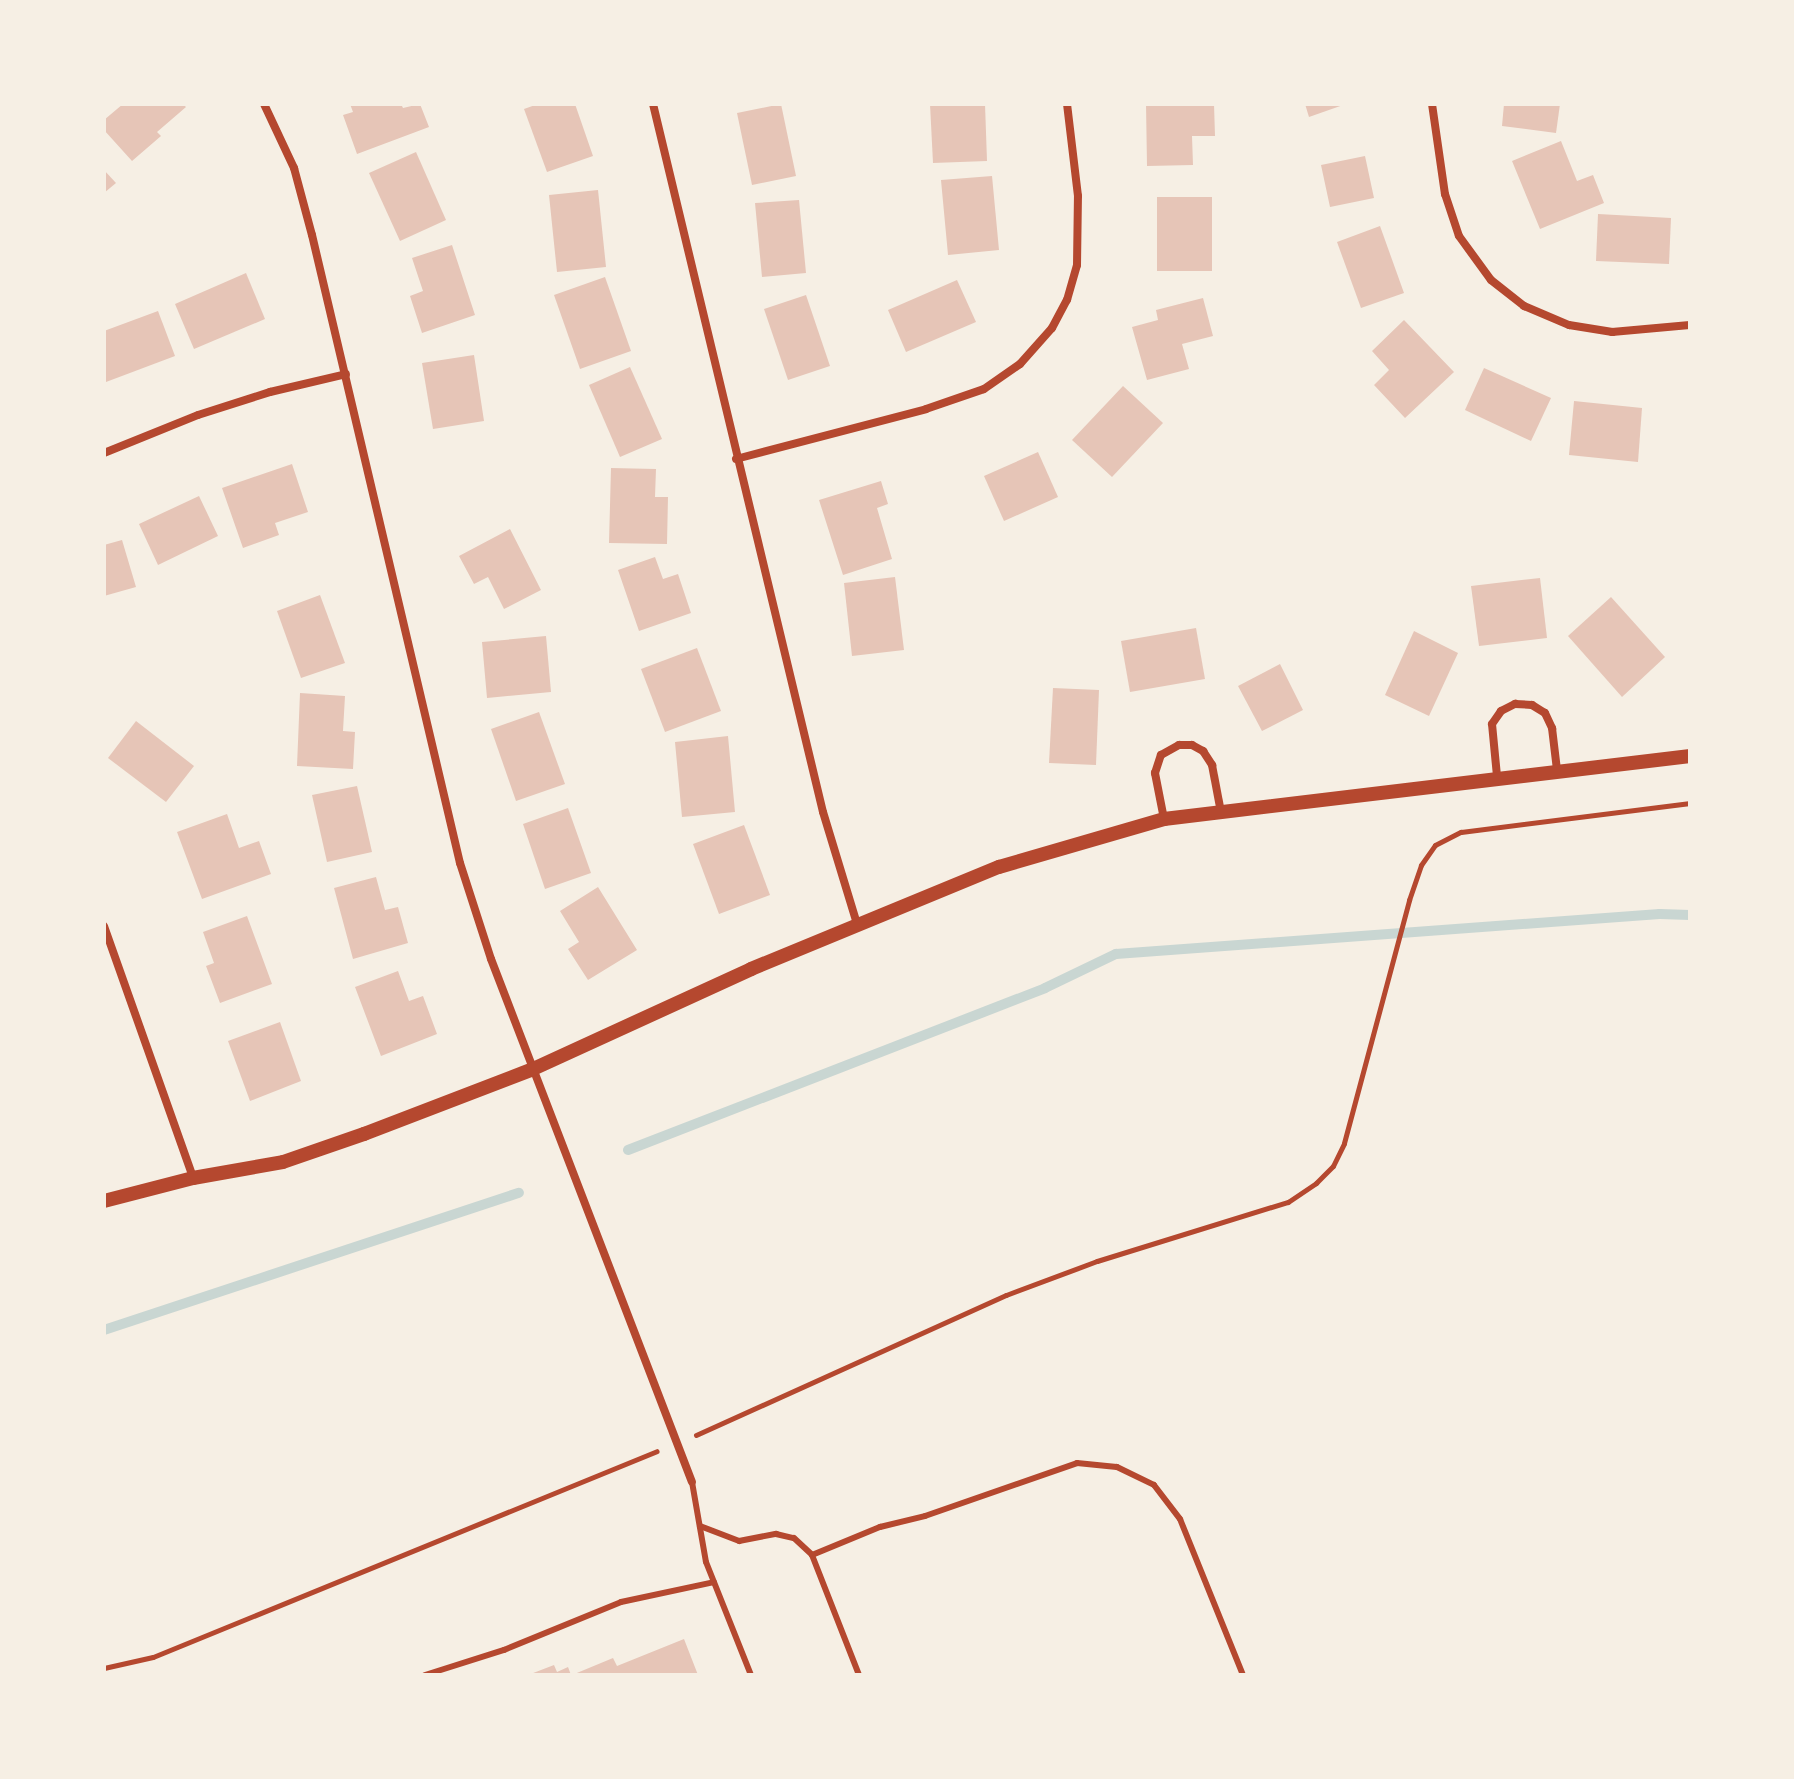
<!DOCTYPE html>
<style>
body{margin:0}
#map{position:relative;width:1794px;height:1779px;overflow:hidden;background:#f6efe4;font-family:"DM Sans",sans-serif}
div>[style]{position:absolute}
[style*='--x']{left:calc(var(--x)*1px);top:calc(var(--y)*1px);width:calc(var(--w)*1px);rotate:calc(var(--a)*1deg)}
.stream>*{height:10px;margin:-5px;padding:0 5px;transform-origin:5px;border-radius:5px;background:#c9d6d2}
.building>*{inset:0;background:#e6c5b7}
.path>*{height:5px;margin:-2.5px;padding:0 2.5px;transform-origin:2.5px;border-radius:2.5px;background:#b5482f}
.service>*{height:6px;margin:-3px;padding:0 3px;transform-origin:3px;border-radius:3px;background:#b5482f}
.minor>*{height:8px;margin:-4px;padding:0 4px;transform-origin:4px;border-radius:4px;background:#b5482f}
.tertiary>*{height:14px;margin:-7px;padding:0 7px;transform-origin:7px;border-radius:7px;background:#b5482f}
span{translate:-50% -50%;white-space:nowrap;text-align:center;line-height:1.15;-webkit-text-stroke:6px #f6efe4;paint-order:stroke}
.frame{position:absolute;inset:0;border:106px solid #f6efe4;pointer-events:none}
</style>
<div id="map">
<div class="stream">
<div style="--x:628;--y:1150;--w:447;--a:-21.2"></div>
<div style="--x:1045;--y:988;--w:79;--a:-25.6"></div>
<div style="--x:1116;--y:954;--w:545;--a:-4.21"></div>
<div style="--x:1660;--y:914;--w:30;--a:2"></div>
<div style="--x:104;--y:1330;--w:437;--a:-18.3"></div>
</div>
<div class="building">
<div style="clip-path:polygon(123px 104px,183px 104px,186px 107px,157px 132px,161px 136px,132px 161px,104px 130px,104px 120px)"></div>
<div style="clip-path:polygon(350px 104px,401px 104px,403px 108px,420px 104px,429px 127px,357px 154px,343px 115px,353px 112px)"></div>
<div style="clip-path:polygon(538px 104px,575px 104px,593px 156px,547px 172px,524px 109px)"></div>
<div style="clip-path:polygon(781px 104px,796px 176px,752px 185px,737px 113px)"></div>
<div style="clip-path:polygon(930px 104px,985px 104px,987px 161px,933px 163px)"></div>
<div style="clip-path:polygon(1146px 104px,1214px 104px,1215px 136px,1192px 136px,1193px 165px,1147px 166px)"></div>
<div style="clip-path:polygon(1305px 104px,1346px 104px,1309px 117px)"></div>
<div style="clip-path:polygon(1504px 104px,1560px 104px,1556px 133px,1502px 126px)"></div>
<div style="clip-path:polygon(1561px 141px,1577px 181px,1593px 175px,1604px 203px,1540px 229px,1512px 161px)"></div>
<div style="clip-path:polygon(416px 152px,446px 220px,400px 241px,369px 173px)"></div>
<div style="clip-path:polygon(1365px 156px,1374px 198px,1330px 207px,1321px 165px)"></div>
<div style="clip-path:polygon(104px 170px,116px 183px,104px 193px)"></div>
<div style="clip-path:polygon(992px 176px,999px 250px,948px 255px,941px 180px)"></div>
<div style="clip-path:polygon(598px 190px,606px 267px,557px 272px,549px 195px)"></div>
<div style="clip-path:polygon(1157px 197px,1212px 197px,1212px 271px,1157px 271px)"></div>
<div style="clip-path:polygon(799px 200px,806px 273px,762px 277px,755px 203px)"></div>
<div style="clip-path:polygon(1598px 214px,1671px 218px,1669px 264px,1596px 261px)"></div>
<div style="clip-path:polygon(1380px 226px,1404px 293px,1361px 308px,1337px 242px)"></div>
<div style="clip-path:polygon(452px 245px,475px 315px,422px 333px,410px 296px,423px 291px,412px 258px)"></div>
<div style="clip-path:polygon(246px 273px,265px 319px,194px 349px,175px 304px)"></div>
<div style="clip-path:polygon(605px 277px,631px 351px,580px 369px,554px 295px)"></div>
<div style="clip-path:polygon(957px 280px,976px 322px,906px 352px,888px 310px)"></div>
<div style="clip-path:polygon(806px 295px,830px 366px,788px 380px,764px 309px)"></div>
<div style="clip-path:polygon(1203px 298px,1213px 336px,1182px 344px,1189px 369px,1147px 380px,1132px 327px,1158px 320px,1156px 310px)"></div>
<div style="clip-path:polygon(158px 311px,175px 356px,106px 382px,104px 331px)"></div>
<div style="clip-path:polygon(1404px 320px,1454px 372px,1405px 418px,1374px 385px,1389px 370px,1372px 351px)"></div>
<div style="clip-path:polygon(474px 355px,484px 421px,433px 429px,422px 363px)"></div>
<div style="clip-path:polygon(630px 367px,662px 439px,620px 457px,589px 385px)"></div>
<div style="clip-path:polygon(1484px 368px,1551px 398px,1531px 441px,1465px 410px)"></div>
<div style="clip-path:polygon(1123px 386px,1163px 423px,1112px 477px,1072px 440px)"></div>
<div style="clip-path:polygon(1574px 401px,1642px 408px,1638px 462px,1569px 455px)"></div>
<div style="clip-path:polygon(1038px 452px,1058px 497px,1004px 521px,984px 476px)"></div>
<div style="clip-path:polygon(292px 464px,308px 512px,275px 523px,279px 535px,243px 548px,222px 488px)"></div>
<div style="clip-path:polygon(611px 468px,656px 469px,655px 497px,668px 497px,667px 544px,609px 543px)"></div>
<div style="clip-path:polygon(881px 481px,888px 504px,877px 508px,892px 559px,843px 575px,819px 500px)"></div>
<div style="clip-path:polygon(199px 496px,218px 536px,158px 565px,139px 524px)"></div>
<div style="clip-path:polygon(510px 529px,541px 590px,504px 609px,488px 577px,474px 584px,459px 556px)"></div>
<div style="clip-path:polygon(122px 540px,136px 587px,104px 596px,104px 545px)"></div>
<div style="clip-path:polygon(655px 557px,663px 579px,678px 574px,691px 613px,639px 631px,618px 570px)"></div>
<div style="clip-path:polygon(895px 577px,904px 650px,852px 656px,844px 583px)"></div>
<div style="clip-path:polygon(1540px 578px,1547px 638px,1479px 646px,1471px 586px)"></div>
<div style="clip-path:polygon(320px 595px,345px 663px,301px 678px,277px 611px)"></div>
<div style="clip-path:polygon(1611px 597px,1665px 657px,1622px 697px,1568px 636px)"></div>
<div style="clip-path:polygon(1196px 628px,1205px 679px,1130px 692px,1121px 641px)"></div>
<div style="clip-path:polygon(1414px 631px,1458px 653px,1429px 716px,1385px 695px)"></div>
<div style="clip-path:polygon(546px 636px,551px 692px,487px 698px,482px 642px)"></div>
<div style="clip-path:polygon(697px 648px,721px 711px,665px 732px,641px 669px)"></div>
<div style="clip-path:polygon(1280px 664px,1303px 710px,1262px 731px,1238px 686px)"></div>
<div style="clip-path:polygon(1053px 688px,1099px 690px,1096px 765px,1049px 763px)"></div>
<div style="clip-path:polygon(300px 693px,345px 696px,343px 731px,355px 732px,353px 769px,297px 766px)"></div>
<div style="clip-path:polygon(539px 712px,565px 784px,516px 801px,491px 729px)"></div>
<div style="clip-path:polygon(136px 721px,194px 766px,166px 802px,108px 758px)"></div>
<div style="clip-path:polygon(728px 736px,735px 812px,682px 817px,675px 742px)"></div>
<div style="clip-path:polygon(357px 786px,372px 852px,327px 862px,312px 795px)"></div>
<div style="clip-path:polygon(568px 808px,591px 873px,545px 889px,523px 824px)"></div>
<div style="clip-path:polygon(227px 814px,239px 848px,259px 841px,271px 874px,202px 899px,177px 832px)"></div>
<div style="clip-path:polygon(744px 825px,770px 895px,719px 914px,693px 844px)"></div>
<div style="clip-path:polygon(376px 877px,385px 910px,398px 907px,408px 943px,353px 959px,334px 888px)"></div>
<div style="clip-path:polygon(598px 887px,637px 950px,588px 980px,568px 949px,579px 942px,560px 911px)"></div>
<div style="clip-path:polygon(247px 916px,272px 984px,220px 1003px,206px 966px,214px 963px,203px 932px)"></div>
<div style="clip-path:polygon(398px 971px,409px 1001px,423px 996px,437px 1034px,381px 1056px,355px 987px)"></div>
<div style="clip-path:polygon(280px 1022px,301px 1081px,250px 1101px,228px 1041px)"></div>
<div style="clip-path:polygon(684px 1639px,698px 1675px,572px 1675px,613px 1658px,617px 1666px)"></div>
<div style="clip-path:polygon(554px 1665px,557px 1672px,568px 1667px,571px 1675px,528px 1675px)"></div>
</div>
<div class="path">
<div style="--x:696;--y:1435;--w:340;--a:-24.3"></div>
<div style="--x:1006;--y:1295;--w:97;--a:-20.5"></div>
<div style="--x:1097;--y:1261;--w:200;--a:-17.2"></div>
<div style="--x:1288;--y:1202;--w:34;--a:-34"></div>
<div style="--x:1316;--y:1183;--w:24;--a:-45"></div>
<div style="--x:1333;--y:1166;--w:25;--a:-64"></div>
<div style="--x:1344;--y:1143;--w:252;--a:-75"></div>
<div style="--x:1409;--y:900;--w:37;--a:-71"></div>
<div style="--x:1421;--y:865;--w:24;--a:-55"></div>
<div style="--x:1435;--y:845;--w:29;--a:-27"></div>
<div style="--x:1461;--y:832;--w:231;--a:-7.2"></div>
<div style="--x:104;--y:1668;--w:50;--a:-12.7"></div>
<div style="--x:153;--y:1657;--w:544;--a:-22.23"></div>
</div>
<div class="service">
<div style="--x:692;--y:1482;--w:81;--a:80.1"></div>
<div style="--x:706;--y:1562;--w:122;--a:68.3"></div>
<div style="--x:700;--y:1526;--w:42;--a:21"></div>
<div style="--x:739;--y:1541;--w:38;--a:-11"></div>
<div style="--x:776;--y:1534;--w:18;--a:13"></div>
<div style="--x:794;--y:1538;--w:25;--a:43"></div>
<div style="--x:812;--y:1555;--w:129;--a:68.6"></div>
<div style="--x:812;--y:1555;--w:74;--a:-22.4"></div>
<div style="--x:880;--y:1527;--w:46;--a:-13.7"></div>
<div style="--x:925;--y:1516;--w:161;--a:-19.2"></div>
<div style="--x:1077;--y:1463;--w:40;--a:5.7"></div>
<div style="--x:1117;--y:1467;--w:41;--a:25.9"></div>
<div style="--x:1154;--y:1485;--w:43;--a:52.6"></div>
<div style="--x:1180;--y:1519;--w:168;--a:68"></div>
<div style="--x:425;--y:1675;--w:83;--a:-17.6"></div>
<div style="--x:504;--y:1650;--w:126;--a:-22.3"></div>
<div style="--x:621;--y:1602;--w:95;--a:-12.1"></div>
</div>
<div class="minor">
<div style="--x:264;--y:104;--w:71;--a:64.9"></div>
<div style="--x:294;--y:168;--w:69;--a:75"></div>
<div style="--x:312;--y:235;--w:645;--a:76.74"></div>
<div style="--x:460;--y:863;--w:101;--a:72.1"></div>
<div style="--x:491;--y:959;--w:560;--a:68.98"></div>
<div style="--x:653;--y:104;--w:728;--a:76.5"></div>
<div style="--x:823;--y:812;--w:117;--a:73.1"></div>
<div style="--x:1432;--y:104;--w:91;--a:81.8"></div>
<div style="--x:1445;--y:194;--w:44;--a:71.6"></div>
<div style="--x:1459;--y:236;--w:54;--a:54"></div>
<div style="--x:1491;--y:280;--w:42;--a:38.2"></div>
<div style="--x:1524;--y:306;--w:49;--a:22.9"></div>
<div style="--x:1569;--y:325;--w:44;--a:9.2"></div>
<div style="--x:1612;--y:332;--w:78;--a:-5.1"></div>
<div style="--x:104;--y:453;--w:101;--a:-22"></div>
<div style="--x:198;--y:415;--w:76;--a:-17.7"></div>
<div style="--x:270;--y:392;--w:78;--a:-13.3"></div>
<div style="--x:736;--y:459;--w:196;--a:-14.7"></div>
<div style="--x:926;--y:409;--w:61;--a:-19"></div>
<div style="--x:984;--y:389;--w:44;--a:-34.8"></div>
<div style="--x:1020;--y:364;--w:48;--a:-48.4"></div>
<div style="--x:1052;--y:328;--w:32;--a:-62"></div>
<div style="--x:1067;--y:300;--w:36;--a:-74"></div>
<div style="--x:1077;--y:265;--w:69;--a:-89.2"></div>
<div style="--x:1078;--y:196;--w:93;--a:-96.8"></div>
<div style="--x:1497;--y:776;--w:52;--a:-95.5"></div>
<div style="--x:1492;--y:724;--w:16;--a:-55"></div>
<div style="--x:1501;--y:711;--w:16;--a:-27"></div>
<div style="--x:1515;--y:704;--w:17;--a:3"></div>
<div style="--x:1532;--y:705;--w:15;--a:32"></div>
<div style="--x:1545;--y:713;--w:17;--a:65"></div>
<div style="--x:1552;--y:728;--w:42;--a:83.2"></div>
<div style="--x:1164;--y:819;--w:47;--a:-101.1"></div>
<div style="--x:1155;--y:773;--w:19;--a:-72"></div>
<div style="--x:1161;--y:755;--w:21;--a:-29"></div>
<div style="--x:1179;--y:745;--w:13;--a:0"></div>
<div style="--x:1192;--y:745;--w:13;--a:29"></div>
<div style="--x:1203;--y:751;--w:17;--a:57"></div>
<div style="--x:1212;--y:765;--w:48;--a:79.2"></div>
<div style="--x:104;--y:926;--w:267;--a:70.5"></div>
</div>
<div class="tertiary">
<div style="--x:104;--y:1201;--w:92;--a:-14.5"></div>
<div style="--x:193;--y:1178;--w:91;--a:-10.1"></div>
<div style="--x:283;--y:1162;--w:86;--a:-19.1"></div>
<div style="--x:364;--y:1134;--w:181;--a:-21"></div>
<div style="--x:533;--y:1069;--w:240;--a:-24.6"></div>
<div style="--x:751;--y:969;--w:268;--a:-22.4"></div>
<div style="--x:999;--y:867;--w:172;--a:-16.2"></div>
<div style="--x:1164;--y:819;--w:530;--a:-6.83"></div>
</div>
<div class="frame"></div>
</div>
